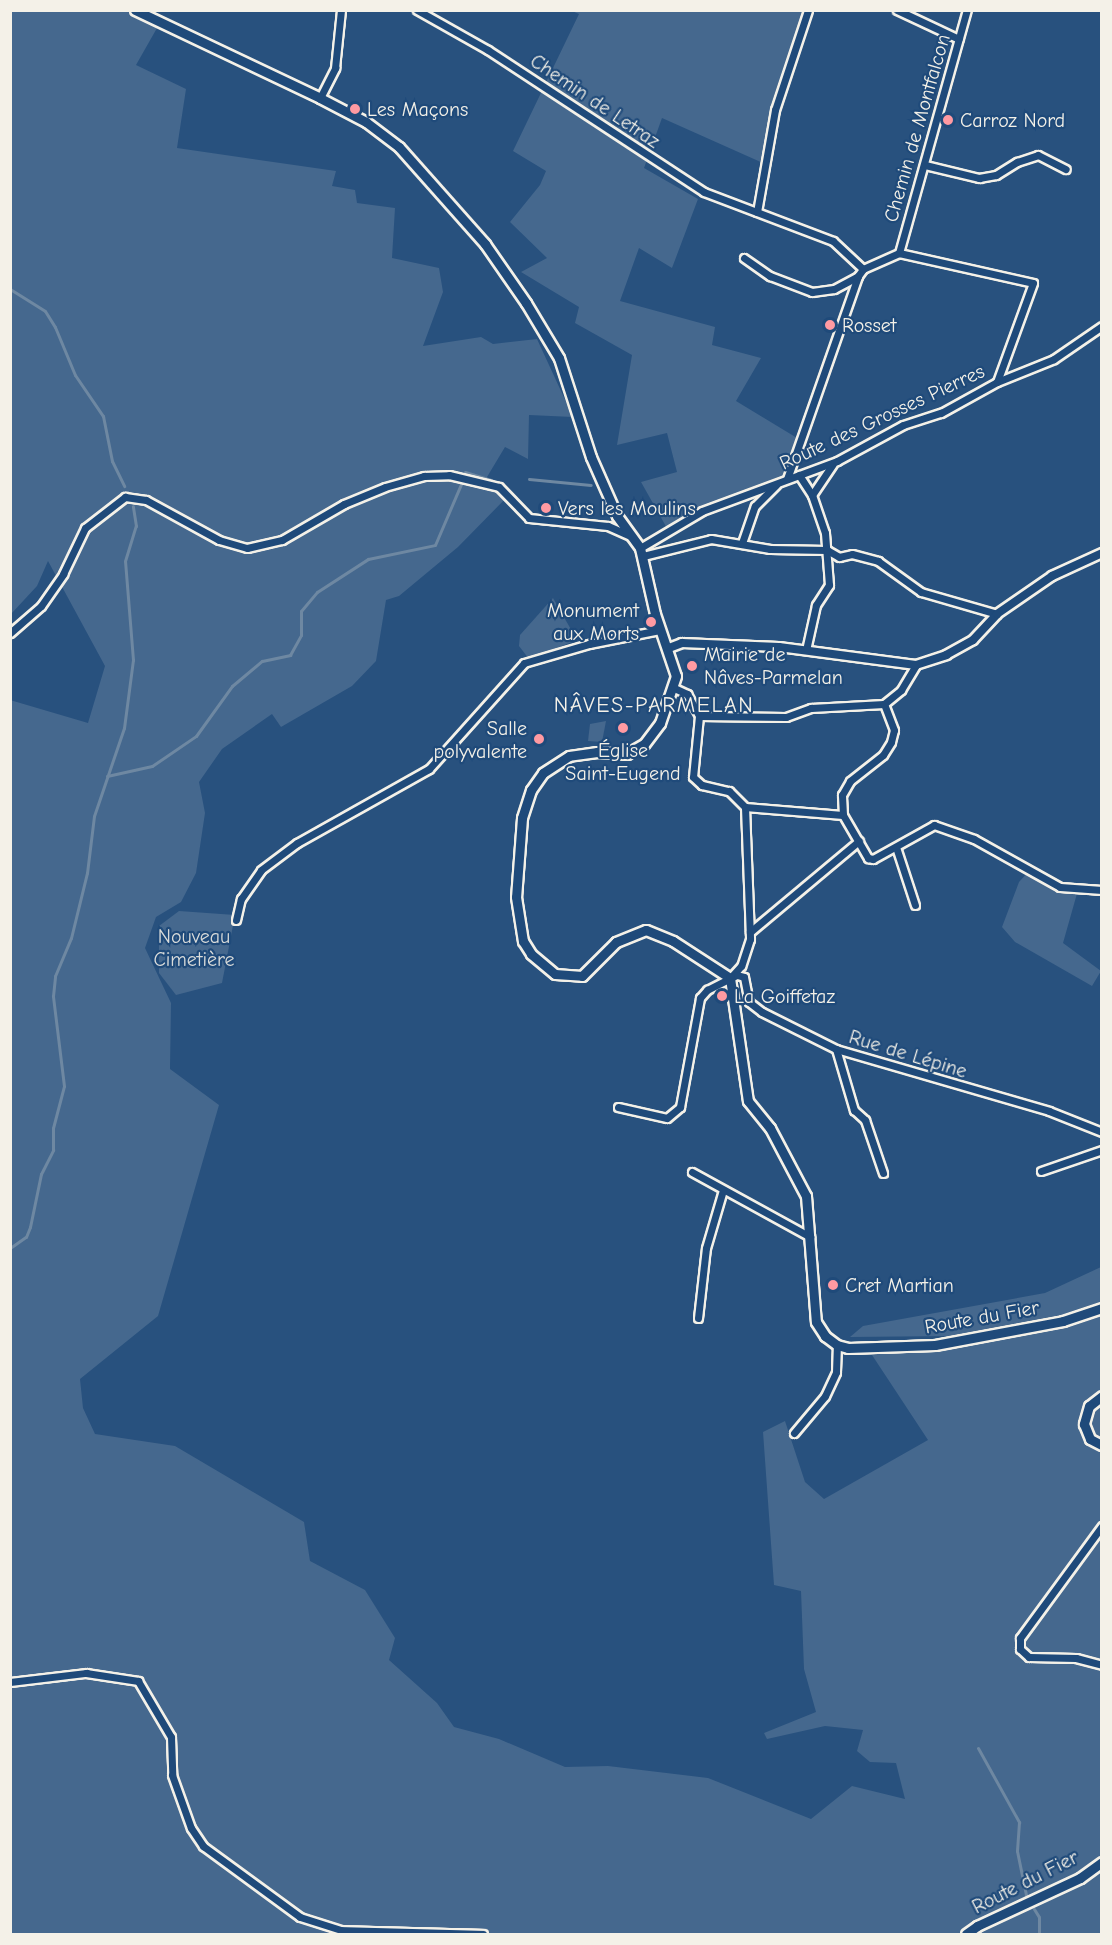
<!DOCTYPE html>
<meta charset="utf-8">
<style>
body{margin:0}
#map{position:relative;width:1112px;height:1945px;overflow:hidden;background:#28517e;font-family:"Comic Neue",sans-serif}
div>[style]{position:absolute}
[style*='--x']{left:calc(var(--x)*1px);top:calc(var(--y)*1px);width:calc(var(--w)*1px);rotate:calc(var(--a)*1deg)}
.green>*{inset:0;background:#45688e}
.stream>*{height:3px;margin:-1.5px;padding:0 1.5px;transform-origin:1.5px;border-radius:1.5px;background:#6e88a2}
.roads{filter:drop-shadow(2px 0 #f4f1e8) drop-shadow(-2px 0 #f4f1e8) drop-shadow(0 2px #f4f1e8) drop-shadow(0 -2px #f4f1e8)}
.minor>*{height:7px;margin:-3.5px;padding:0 3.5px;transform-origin:3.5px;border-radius:3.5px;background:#1f4a7a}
.tertiary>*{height:8px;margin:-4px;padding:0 4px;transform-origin:4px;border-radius:4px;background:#1f4a7a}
.secondary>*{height:9px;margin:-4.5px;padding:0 4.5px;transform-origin:4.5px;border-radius:4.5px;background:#1f4a7a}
.dots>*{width:16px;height:16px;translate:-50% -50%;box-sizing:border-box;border:3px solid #1f4a7a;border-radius:50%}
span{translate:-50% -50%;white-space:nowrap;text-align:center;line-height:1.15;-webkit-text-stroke:4.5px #1f4a7a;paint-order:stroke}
.street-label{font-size:20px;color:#f4f1e8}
.poi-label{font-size:20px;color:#f4f1e8}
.left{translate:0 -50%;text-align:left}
.right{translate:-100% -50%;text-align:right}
.park-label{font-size:20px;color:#dadcda}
.quarter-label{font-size:22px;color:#f4f1e8;letter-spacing:1.5px}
.frame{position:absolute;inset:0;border:12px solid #f4f1e8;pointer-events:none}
</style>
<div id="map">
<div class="green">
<div style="clip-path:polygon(11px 11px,139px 11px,161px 21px,136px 65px,186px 89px,177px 148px,336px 171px,332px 186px,355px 190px,357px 203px,395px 208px,392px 258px,439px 268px,443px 292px,423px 346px,481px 337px,493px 344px,537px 339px,573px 417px,529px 415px,528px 459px,505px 447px,484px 482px,508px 496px,458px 547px,399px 596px,386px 600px,376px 661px,352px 686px,281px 727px,272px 714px,222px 749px,199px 782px,205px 813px,196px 873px,181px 902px,156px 917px,145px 948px,171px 1003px,170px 1069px,219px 1105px,158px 1316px,80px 1379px,83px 1408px,95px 1434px,175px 1446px,304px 1522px,310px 1561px,365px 1590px,395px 1638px,389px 1660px,437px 1703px,454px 1727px,499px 1739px,565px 1767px,608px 1766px,708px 1778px,811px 1819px,852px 1786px,905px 1799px,896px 1763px,870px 1762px,857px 1751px,863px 1730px,825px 1726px,767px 1739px,764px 1733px,816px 1712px,804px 1669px,801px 1591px,774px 1585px,763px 1432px,785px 1421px,805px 1482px,824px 1499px,928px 1440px,872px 1355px,955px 1345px,951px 1336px,850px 1337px,863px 1326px,1045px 1293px,1101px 1267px,1101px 1934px,11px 1934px,10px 700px,88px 723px,105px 666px,48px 561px,37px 586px,11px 614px)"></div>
<div style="clip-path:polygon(572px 11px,806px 11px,765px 164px,662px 118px,644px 168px,698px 199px,672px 268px,639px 248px,620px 301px,715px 327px,712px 345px,761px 358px,736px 401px,802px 441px,783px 477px,668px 530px,641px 482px,677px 472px,667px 433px,617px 445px,632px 355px,575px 323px,579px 307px,521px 272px,547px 258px,510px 222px,540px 185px,546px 171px,513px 151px,579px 14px)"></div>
<div style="clip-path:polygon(553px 598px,577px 640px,529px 659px,519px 646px,520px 635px)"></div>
<div style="clip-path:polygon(606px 721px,602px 742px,588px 741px,590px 724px)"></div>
<div style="clip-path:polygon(1030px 870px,1060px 887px,1078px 890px,1063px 943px,1101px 971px,1092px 986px,1015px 942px,1002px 927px,1019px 882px)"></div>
<div style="clip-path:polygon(179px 911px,235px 915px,222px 983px,176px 995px,159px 973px,159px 926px)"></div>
</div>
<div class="stream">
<div style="--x:10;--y:289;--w:41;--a:32.2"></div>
<div style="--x:45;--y:311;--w:19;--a:58"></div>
<div style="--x:55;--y:327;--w:52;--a:67.4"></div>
<div style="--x:75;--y:375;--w:50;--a:55.7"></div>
<div style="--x:103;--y:416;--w:46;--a:78.7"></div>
<div style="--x:112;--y:461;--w:28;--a:64"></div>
<div style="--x:465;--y:472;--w:28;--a:17"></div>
<div style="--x:529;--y:479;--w:62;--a:5.5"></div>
<div style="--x:107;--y:776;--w:46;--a:-12.5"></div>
<div style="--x:152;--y:766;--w:53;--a:-34.3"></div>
<div style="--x:196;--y:736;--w:62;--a:-54.2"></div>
<div style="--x:232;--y:686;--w:39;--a:-40"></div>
<div style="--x:262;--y:661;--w:29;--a:-12"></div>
<div style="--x:290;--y:655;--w:23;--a:-61"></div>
<div style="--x:301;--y:635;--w:24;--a:-90"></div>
<div style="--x:301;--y:611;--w:25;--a:-50"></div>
<div style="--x:317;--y:592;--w:61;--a:-32.9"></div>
<div style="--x:368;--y:559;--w:68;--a:-11.8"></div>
<div style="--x:435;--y:545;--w:66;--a:-66.9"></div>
<div style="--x:10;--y:1248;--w:19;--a:-35"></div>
<div style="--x:26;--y:1237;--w:11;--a:-68"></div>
<div style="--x:30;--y:1227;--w:54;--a:-78.3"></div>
<div style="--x:41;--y:1174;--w:27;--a:-63"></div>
<div style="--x:53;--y:1150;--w:22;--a:-90"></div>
<div style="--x:53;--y:1128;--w:43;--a:-75.3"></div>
<div style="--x:64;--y:1086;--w:91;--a:-97"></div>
<div style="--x:53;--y:996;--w:20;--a:-84"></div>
<div style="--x:55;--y:976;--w:41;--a:-67.2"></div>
<div style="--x:71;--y:938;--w:67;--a:-76.2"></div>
<div style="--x:87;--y:873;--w:57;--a:-83"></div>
<div style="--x:94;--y:816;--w:93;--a:-71.2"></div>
<div style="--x:124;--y:728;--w:69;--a:-82.5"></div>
<div style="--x:133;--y:660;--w:99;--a:-94.6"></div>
<div style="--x:125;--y:561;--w:37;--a:-73"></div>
<div style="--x:136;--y:526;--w:20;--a:-99"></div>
<div style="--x:978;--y:1748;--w:85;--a:61"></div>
<div style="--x:1019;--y:1822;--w:29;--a:94"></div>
<div style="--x:1017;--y:1851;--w:45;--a:78.4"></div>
<div style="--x:1034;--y:1909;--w:9;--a:58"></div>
<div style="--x:1039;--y:1917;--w:17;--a:90"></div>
</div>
<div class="roads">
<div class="minor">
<div style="--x:417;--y:10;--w:81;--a:29.4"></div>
<div style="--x:488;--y:50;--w:258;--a:33.3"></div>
<div style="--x:704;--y:192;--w:138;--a:20.8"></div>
<div style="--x:833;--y:241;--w:41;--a:43"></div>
<div style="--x:897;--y:10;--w:68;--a:25.1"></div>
<div style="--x:320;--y:98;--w:34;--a:-63"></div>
<div style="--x:335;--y:68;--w:58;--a:-84.1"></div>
<div style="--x:925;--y:165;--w:56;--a:13.5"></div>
<div style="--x:979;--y:178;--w:17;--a:-10"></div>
<div style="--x:996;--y:175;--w:25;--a:-32"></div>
<div style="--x:1017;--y:162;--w:22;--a:-18"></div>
<div style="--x:1038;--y:155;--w:31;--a:27"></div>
<div style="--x:757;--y:212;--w:104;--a:-80"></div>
<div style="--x:775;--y:110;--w:105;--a:-71.7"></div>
<div style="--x:899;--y:253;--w:252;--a:-74.4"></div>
<div style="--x:899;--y:253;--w:137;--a:12.6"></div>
<div style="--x:1033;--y:283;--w:105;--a:110"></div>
<div style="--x:744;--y:258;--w:32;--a:35"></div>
<div style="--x:770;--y:276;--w:45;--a:20.9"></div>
<div style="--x:812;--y:292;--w:22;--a:-8"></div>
<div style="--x:834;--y:289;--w:27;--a:-28"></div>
<div style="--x:799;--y:475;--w:24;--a:57"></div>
<div style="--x:812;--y:495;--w:40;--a:71.1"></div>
<div style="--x:825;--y:533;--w:52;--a:85.6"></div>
<div style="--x:829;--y:585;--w:24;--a:123"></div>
<div style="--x:816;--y:605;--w:46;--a:102.5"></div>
<div style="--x:787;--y:479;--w:215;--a:-70.7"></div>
<div style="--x:858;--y:276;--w:9;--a:-54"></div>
<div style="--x:863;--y:269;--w:39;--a:-24"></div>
<div style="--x:812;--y:495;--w:37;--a:-56"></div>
<div style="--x:742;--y:543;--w:39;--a:-71"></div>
<div style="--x:755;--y:506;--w:30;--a:-45"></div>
<div style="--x:640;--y:548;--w:72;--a:-30.8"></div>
<div style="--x:702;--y:511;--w:144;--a:-20.3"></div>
<div style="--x:837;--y:461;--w:75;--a:-28.6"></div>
<div style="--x:903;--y:425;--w:40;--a:-18"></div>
<div style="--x:941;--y:413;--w:64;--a:-29"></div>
<div style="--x:997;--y:382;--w:61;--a:-22"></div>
<div style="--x:1054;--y:359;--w:58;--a:-34.5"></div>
<div style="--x:643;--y:556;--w:70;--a:-14"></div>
<div style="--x:711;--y:539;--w:60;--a:9.6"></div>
<div style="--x:770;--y:549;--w:57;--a:1"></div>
<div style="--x:827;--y:550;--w:14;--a:30"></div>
<div style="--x:839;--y:557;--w:13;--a:-13"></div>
<div style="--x:852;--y:554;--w:27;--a:15"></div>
<div style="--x:878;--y:561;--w:53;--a:35.8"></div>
<div style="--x:921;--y:592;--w:79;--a:16.1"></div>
<div style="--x:10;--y:633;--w:41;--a:-41.1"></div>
<div style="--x:41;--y:606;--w:39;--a:-55"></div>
<div style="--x:63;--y:574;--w:51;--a:-64.4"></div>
<div style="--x:85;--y:528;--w:51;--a:-37.8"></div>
<div style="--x:125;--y:497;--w:21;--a:8"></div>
<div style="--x:146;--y:500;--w:83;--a:28.7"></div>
<div style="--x:219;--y:540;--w:29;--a:16"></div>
<div style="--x:247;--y:548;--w:36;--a:-13"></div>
<div style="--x:282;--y:540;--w:72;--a:-30.1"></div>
<div style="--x:344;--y:504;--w:44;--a:-22.5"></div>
<div style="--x:385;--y:487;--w:41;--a:-15.8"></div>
<div style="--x:424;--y:476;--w:25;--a:-2"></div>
<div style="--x:449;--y:475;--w:51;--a:13.5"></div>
<div style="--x:499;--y:487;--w:43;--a:45.9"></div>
<div style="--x:529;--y:518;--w:79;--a:5.8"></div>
<div style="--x:608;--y:526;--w:24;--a:24"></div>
<div style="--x:672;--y:687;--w:17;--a:25"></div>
<div style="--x:687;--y:694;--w:25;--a:61"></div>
<div style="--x:699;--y:716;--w:61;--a:95.6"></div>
<div style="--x:693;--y:777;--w:12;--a:42"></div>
<div style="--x:702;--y:785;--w:28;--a:13"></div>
<div style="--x:729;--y:791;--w:23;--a:45"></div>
<div style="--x:745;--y:807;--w:132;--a:87.8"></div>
<div style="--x:750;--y:939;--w:28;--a:108"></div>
<div style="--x:741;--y:966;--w:15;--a:132"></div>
<div style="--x:699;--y:716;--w:87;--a:0.7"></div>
<div style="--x:786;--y:717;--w:27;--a:-20"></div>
<div style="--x:811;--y:708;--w:73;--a:-3.1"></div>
<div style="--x:884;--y:704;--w:22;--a:-39"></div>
<div style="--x:901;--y:690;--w:29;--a:-59"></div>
<div style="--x:745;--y:807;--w:98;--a:4.7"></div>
<div style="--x:843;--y:815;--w:50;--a:59.8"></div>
<div style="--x:868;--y:858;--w:5;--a:11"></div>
<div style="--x:873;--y:859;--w:70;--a:-29.1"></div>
<div style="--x:934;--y:825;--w:42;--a:19.3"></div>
<div style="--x:974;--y:839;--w:98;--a:29.2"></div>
<div style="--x:1060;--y:887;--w:42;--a:4.1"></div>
<div style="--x:843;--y:815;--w:20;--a:-93"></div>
<div style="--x:842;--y:795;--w:16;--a:-60"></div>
<div style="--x:850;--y:781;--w:42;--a:-38.2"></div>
<div style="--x:883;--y:755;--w:15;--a:-58"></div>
<div style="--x:891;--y:742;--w:12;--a:-76"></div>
<div style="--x:894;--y:730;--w:28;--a:-111"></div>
<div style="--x:896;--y:847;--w:61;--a:71.9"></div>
<div style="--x:236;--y:920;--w:22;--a:-77"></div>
<div style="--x:241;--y:899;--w:35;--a:-55"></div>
<div style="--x:261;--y:870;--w:45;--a:-36.9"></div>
<div style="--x:297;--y:843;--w:151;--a:-29.3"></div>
<div style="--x:429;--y:769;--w:142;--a:-48.1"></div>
<div style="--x:524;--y:663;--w:68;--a:-16.3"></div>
<div style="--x:589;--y:644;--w:72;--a:-11.2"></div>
<div style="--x:750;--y:932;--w:142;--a:-39.9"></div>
<div style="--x:836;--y:1049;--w:64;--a:73.6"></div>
<div style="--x:854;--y:1110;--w:15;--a:42"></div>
<div style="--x:865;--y:1120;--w:56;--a:71.2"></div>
<div style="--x:618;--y:1107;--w:50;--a:12.7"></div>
<div style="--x:667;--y:1118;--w:17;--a:-40"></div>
<div style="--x:680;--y:1107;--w:111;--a:-79.6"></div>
<div style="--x:700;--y:998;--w:11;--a:-49"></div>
<div style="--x:707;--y:990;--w:34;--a:-27"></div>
<div style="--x:737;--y:975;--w:7;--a:16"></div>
<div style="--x:744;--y:977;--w:25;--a:79"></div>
<div style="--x:749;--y:1002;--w:16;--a:38"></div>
<div style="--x:762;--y:1012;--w:83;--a:26.6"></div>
<div style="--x:836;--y:1049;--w:222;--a:16.2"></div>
<div style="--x:1049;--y:1111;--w:57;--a:21.6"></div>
<div style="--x:1041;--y:1171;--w:65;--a:-19"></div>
<div style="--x:692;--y:1172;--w:135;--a:28.8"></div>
<div style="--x:698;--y:1318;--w:70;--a:-83.5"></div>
<div style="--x:706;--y:1248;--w:60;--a:-73.7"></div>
<div style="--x:794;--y:1433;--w:48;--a:-50"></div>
<div style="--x:825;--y:1396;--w:26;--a:-65"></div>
<div style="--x:836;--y:1372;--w:27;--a:-88"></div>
<div style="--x:1102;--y:1526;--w:139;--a:126.2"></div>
<div style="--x:1020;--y:1638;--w:11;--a:90"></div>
<div style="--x:1020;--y:1649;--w:12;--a:42"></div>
<div style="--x:1029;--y:1657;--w:47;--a:1.2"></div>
<div style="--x:1076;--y:1658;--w:27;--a:15"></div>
<div style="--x:10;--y:1682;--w:77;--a:-6.8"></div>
<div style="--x:86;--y:1673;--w:53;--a:8.7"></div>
<div style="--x:138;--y:1681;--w:65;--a:59.5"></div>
<div style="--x:171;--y:1737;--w:38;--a:88"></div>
<div style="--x:172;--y:1775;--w:56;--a:70.3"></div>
<div style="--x:191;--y:1828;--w:22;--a:56"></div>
<div style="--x:203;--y:1846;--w:120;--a:36.2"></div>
<div style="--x:300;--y:1917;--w:43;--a:17.6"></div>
<div style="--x:341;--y:1930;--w:142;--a:1.6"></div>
</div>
<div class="tertiary">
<div style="--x:669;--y:648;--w:14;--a:-21"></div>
<div style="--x:682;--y:643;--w:97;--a:2.4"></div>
<div style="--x:779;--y:647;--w:138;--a:7.5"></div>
<div style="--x:916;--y:665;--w:32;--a:-18"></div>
<div style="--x:946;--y:655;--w:31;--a:-29"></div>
<div style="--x:973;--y:640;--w:35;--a:-47"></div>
<div style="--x:997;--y:614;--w:67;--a:-34.6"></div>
<div style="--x:1052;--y:576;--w:55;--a:-24.7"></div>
</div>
<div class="secondary">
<div style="--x:135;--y:10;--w:205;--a:25.4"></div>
<div style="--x:320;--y:98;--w:52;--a:27.6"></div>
<div style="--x:366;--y:122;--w:41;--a:37.1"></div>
<div style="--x:399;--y:147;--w:130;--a:48.4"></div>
<div style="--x:485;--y:244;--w:72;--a:55.2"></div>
<div style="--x:526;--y:303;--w:64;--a:59"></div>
<div style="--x:559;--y:358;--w:104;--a:72.1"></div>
<div style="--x:591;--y:457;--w:64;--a:66.2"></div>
<div style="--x:617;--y:516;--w:39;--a:54"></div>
<div style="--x:640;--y:548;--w:68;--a:77.2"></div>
<div style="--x:655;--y:614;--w:65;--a:71.3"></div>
<div style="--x:676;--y:676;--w:50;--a:108.8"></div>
<div style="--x:660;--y:723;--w:26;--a:127"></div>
<div style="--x:644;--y:744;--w:20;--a:150"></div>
<div style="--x:627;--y:754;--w:30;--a:-176"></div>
<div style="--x:597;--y:752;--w:28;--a:172"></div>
<div style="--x:569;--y:756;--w:31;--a:147"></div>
<div style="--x:543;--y:773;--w:21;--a:125"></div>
<div style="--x:531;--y:790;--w:29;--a:108"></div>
<div style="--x:522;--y:818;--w:79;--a:94.3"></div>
<div style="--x:516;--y:897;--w:45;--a:81"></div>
<div style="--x:523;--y:941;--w:15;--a:58"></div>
<div style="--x:531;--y:954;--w:31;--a:40"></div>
<div style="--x:555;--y:974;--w:27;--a:4"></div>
<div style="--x:582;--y:976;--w:48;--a:-45"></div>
<div style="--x:616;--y:942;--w:32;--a:-22"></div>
<div style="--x:646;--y:930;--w:29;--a:22"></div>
<div style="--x:673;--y:941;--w:68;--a:33"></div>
<div style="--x:730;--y:978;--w:124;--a:81.7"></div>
<div style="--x:748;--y:1101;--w:35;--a:51"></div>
<div style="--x:770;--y:1128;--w:77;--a:62.1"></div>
<div style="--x:806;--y:1196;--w:126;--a:85.5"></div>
<div style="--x:816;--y:1322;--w:17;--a:57"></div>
<div style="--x:825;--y:1336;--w:15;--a:37"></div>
<div style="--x:837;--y:1345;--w:11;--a:15"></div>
<div style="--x:848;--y:1348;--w:87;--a:-2"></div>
<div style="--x:935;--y:1345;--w:130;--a:-10.6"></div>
<div style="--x:1063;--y:1321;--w:41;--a:-18.4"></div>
<div style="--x:1102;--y:1396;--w:16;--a:142"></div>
<div style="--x:1089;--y:1406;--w:19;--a:106"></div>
<div style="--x:1084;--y:1424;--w:16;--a:68"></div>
<div style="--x:1090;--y:1439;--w:13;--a:27"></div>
<div style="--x:966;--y:1934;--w:14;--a:-36"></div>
<div style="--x:977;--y:1926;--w:114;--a:-25"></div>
<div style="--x:1080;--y:1878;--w:27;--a:-36"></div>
</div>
</div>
<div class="dots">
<div style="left:355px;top:109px;background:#ff9aa2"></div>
<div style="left:948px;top:120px;background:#ff9aa2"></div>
<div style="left:830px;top:325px;background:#ff9aa2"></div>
<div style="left:546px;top:508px;background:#ff9aa2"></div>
<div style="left:651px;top:622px;background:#ff9aa2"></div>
<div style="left:692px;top:666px;background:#ff9aa2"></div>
<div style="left:623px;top:728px;background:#ff9aa2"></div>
<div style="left:539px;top:739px;background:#ff9aa2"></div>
<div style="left:722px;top:996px;background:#ff9aa2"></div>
<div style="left:833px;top:1285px;background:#ff9aa2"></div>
</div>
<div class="street-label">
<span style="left:595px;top:101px;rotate:34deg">Chemin de Letraz</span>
<span style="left:917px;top:128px;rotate:-74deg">Chemin de Montfalcon</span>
<span style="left:882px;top:417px;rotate:-25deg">Route des Grosses Pierres</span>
<span style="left:908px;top:1054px;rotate:17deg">Rue de Lépine</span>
<span style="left:982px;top:1317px;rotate:-10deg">Route du Fier</span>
<span style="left:1025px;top:1882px;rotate:-27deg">Route du Fier</span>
</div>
<div class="poi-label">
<span class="left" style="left:367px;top:109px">Les Maçons</span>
<span class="left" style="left:960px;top:120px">Carroz Nord</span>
<span class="left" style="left:842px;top:325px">Rosset</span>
<span class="left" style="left:558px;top:508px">Vers les Moulins</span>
<span class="right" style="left:639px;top:622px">Monument<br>aux Morts</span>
<span class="left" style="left:704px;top:666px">Mairie de<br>Nâves-Parmelan</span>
<span class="right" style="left:527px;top:740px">Salle<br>polyvalente</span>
<span style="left:623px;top:762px">Église<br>Saint-Eugend</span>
<span class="left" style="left:734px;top:996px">La Goiffetaz</span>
<span class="left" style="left:845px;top:1285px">Cret Martian</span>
</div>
<div class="park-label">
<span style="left:194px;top:948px">Nouveau<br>Cimetière</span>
</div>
<div class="quarter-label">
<span style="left:654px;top:706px">NÂVES-PARMELAN</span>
</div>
<div class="frame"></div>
</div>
